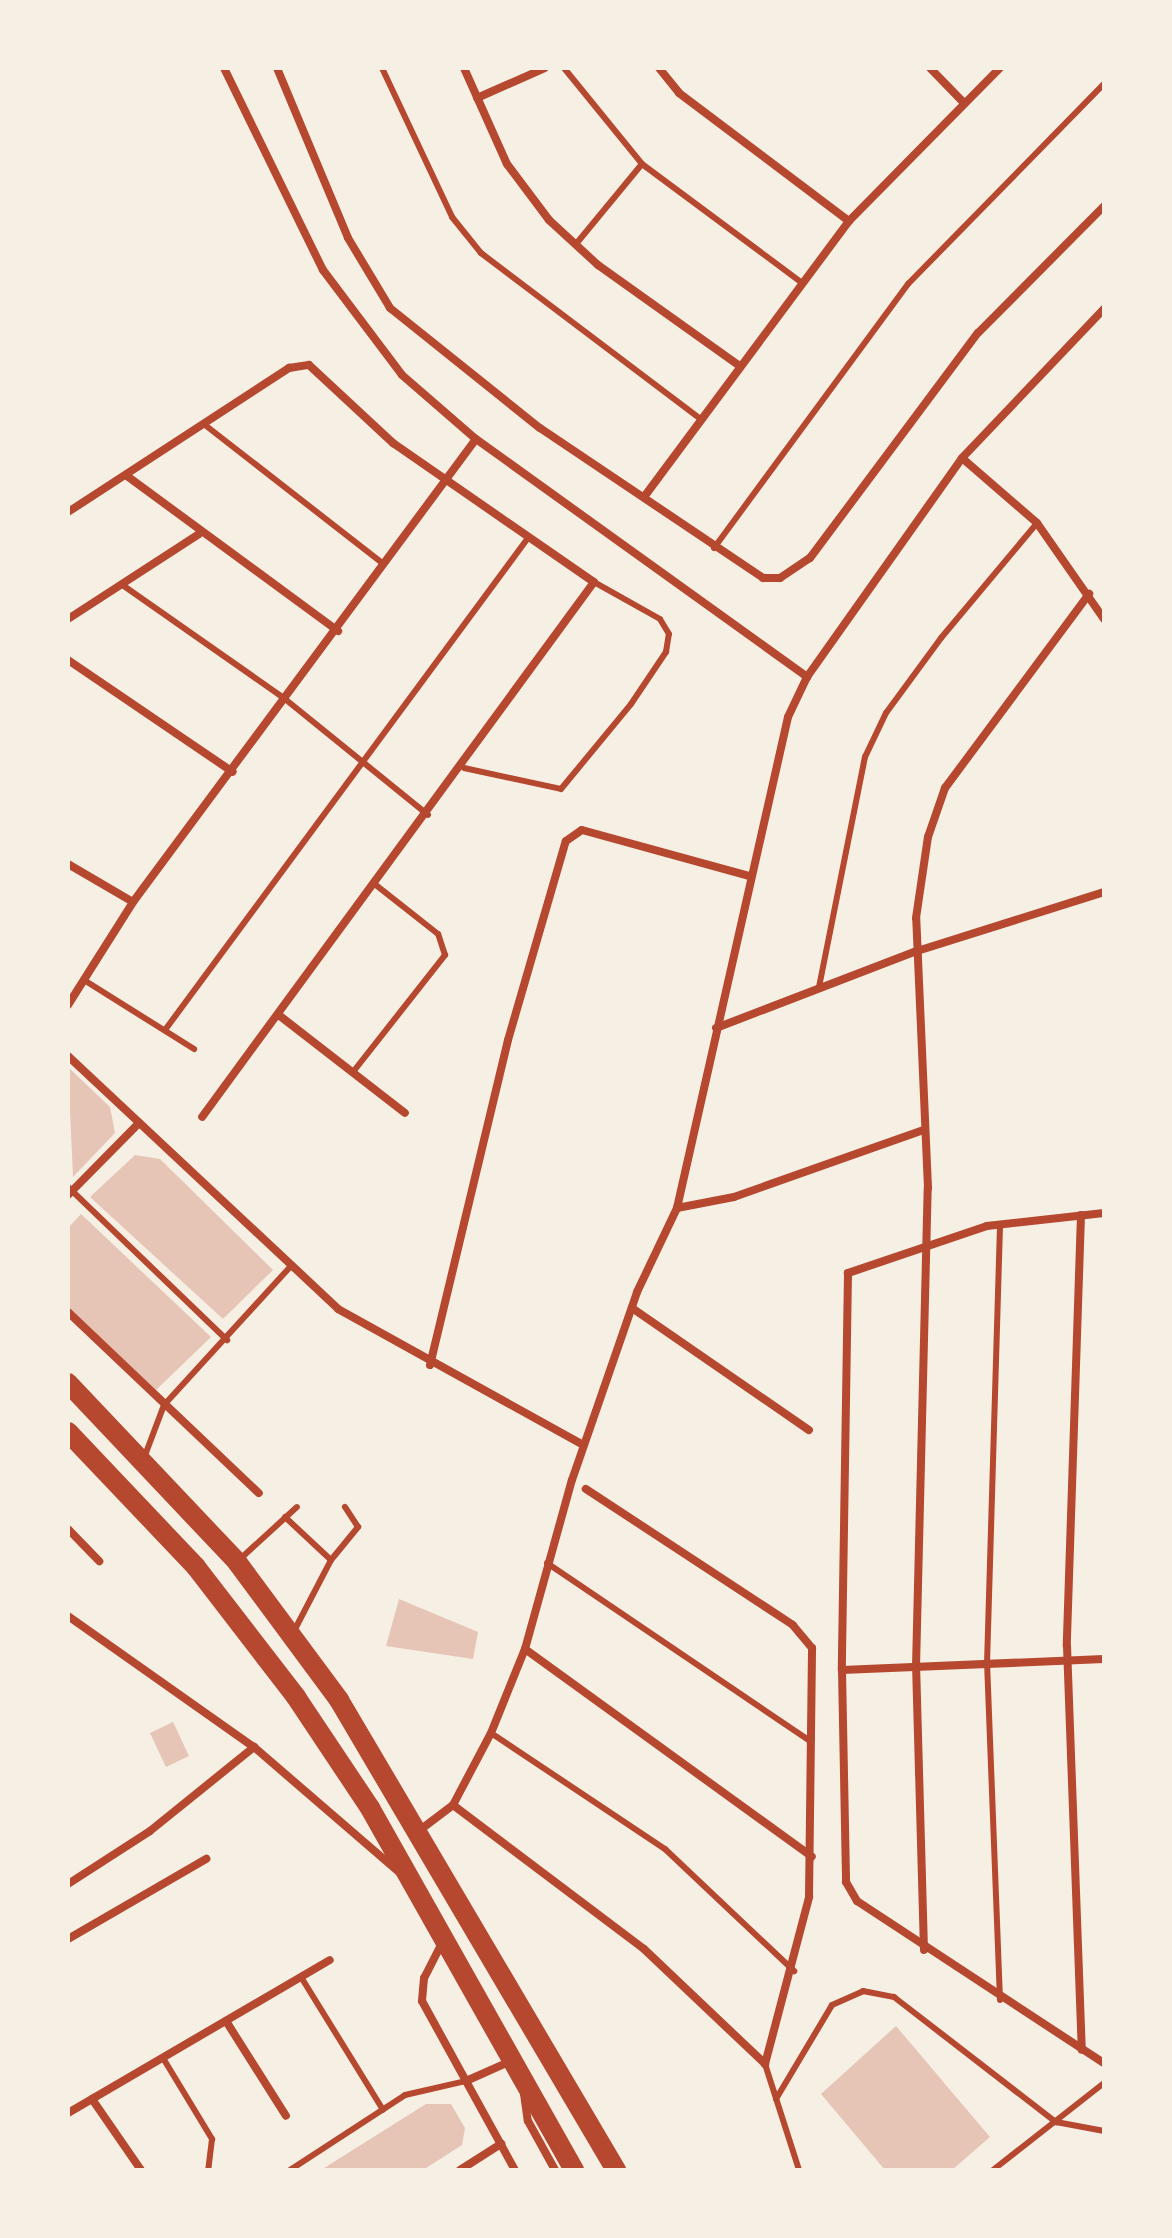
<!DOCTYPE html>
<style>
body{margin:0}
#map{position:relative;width:1172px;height:2238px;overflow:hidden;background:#f6efe4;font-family:"PT Sans Narrow",sans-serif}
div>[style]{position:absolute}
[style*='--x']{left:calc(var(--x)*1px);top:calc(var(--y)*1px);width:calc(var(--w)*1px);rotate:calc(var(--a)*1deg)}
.building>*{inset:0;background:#e6c5b7}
.service>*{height:6px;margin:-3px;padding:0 3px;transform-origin:3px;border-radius:3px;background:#b5482f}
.minor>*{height:8px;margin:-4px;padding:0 4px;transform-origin:4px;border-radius:4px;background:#b5482f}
.trunk>*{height:20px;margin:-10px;padding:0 10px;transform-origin:10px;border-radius:10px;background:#b5482f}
span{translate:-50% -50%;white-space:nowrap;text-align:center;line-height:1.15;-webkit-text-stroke:6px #f6efe4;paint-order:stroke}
.frame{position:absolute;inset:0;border:70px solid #f6efe4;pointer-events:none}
</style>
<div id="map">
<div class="building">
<div style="clip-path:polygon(68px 1067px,110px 1107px,115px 1133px,73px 1177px)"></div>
<div style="clip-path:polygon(135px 1155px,160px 1159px,273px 1270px,223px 1319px,90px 1197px)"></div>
<div style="clip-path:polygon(81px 1214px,211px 1337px,156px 1390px,68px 1307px,68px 1228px)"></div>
<div style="clip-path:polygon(399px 1599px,478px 1632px,473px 1659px,386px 1646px)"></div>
<div style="clip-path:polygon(173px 1722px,189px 1756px,166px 1767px,150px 1733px)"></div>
<div style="clip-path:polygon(896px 2026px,990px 2137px,952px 2170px,885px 2170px,821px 2094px)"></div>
<div style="clip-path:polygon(426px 2104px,451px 2104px,465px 2128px,462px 2145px,423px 2170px,321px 2170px)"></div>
</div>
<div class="service">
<div style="--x:382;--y:68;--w:165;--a:64.8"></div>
<div style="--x:452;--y:217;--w:46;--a:51.1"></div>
<div style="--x:481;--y:253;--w:273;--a:37.1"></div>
<div style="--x:564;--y:68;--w:124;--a:50.9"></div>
<div style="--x:642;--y:164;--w:198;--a:36.6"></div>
<div style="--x:576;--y:244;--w:104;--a:-50.5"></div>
<div style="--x:205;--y:425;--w:224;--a:37.9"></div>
<div style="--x:714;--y:548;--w:328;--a:-53.7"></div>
<div style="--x:908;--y:284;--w:280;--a:-45.6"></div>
<div style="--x:121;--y:584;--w:200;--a:35"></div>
<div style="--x:285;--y:699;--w:184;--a:39"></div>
<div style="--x:464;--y:768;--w:99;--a:12.2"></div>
<div style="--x:561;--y:789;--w:110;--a:-50.5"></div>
<div style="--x:631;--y:704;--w:63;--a:-56.1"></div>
<div style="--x:666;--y:652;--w:18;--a:-81"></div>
<div style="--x:669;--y:634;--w:17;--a:-121"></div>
<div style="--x:660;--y:619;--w:76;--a:-150.7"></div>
<div style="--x:84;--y:980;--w:130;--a:32.1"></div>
<div style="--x:819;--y:987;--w:235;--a:-78.7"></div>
<div style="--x:865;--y:757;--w:49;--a:-64.5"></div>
<div style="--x:886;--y:713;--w:93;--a:-53.7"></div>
<div style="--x:941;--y:638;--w:150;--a:-50.1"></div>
<div style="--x:165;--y:1030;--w:611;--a:-53.58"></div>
<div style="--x:353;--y:1072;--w:149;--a:-51.8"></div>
<div style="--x:445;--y:955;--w:22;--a:-108"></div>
<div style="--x:438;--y:934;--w:79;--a:-141.7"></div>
<div style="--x:68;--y:1187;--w:221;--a:43.9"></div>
<div style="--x:144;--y:1458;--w:57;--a:-69.3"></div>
<div style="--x:164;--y:1405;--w:187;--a:-47.6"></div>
<div style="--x:285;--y:1517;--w:63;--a:43.1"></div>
<div style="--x:240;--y:1559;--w:77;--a:-42.4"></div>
<div style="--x:547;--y:1563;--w:319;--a:34.1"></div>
<div style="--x:294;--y:1631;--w:80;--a:-62.5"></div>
<div style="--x:331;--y:1560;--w:43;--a:-50.7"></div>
<div style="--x:358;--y:1527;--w:24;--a:-123"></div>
<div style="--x:491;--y:1733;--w:209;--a:33.7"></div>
<div style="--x:665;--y:1849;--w:178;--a:43.4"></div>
<div style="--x:301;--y:1977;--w:156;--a:58.3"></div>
<div style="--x:1000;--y:2000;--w:336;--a:-92.2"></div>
<div style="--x:987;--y:1664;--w:439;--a:-88.3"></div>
<div style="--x:163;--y:2058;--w:95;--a:58.8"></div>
<div style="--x:212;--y:2139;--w:31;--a:97"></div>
<div style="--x:765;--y:2064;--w:111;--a:72.2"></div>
<div style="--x:776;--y:2099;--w:109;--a:-59.2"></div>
<div style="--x:832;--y:2005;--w:34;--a:-24"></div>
<div style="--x:863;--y:1991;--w:32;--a:11"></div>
<div style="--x:894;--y:1997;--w:205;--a:37.7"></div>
<div style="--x:1056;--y:2122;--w:49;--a:10.6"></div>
<div style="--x:290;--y:2170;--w:137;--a:-33.1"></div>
<div style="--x:405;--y:2095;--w:63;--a:-12.9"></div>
<div style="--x:993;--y:2170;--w:141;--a:-38.1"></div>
</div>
<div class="minor">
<div style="--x:224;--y:68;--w:225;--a:63.9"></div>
<div style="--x:323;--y:270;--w:131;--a:53"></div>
<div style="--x:402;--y:375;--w:98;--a:40.9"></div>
<div style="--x:476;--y:439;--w:408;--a:35.7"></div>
<div style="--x:277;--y:68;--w:184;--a:67.3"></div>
<div style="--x:348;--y:238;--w:82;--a:59"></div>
<div style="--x:390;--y:308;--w:192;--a:38.7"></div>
<div style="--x:540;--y:428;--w:269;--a:33.9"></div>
<div style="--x:763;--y:578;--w:17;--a:0"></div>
<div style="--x:780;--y:578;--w:36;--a:-34"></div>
<div style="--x:810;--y:558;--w:281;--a:-53.3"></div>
<div style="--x:978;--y:333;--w:179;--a:-45.2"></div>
<div style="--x:464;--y:68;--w:105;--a:65.9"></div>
<div style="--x:507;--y:164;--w:70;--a:53.1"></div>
<div style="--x:549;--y:220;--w:67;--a:42.6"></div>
<div style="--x:598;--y:265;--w:171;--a:35.5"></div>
<div style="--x:659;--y:68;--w:32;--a:51"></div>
<div style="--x:679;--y:93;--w:213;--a:37"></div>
<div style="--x:930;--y:68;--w:49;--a:45.8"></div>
<div style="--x:477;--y:98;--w:74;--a:-23.8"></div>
<div style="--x:962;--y:458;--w:99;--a:40.9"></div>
<div style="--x:1037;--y:523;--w:117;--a:55.1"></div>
<div style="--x:127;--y:476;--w:262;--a:36.3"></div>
<div style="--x:644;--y:497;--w:344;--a:-53.4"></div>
<div style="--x:849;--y:221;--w:215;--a:-45.4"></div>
<div style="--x:68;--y:512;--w:264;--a:-33.1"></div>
<div style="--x:289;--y:368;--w:20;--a:-9"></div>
<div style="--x:309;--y:365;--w:115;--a:42.9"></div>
<div style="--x:393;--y:443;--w:244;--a:34.7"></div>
<div style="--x:594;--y:582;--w:663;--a:126.23"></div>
<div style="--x:68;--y:619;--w:156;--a:-33"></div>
<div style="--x:68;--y:660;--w:199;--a:34.2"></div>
<div style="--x:68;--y:864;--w:75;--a:30.3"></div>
<div style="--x:68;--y:1005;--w:122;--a:-57.7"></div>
<div style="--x:133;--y:902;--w:576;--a:-53.47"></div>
<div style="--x:280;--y:1016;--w:158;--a:37.8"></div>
<div style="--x:716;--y:1028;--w:212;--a:-21"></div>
<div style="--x:914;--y:952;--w:199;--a:-17.5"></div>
<div style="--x:68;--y:1056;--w:370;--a:43.1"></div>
<div style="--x:338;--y:1309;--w:280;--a:29"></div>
<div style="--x:68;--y:1195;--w:101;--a:-45.4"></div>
<div style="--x:677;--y:1208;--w:58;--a:-10.9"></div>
<div style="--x:734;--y:1197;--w:201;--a:-19.5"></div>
<div style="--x:1104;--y:1213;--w:118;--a:173.7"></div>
<div style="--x:987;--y:1226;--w:147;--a:161.3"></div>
<div style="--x:848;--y:1273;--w:397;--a:90.9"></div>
<div style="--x:842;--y:1670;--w:212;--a:88.9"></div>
<div style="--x:846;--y:1882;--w:22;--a:60"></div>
<div style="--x:857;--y:1901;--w:295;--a:33.3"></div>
<div style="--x:1081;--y:1215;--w:431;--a:91.9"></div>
<div style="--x:1067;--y:1646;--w:404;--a:87.9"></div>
<div style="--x:632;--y:1308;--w:215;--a:34.6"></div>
<div style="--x:68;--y:1312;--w:263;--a:43.5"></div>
<div style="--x:430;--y:1365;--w:334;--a:-76.5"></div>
<div style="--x:508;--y:1040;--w:207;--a:-73.8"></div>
<div style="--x:566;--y:841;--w:19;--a:-35"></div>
<div style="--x:582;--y:830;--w:173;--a:15.4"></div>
<div style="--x:68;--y:1529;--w:45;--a:45.9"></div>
<div style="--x:68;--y:1616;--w:228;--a:35.2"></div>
<div style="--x:254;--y:1747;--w:191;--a:40.8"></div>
<div style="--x:525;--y:1649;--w:354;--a:35.9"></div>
<div style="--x:842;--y:1670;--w:262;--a:-2.4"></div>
<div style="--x:453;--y:1805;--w:239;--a:37"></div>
<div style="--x:644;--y:1949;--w:167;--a:43.5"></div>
<div style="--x:765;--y:2064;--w:173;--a:-75.2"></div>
<div style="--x:809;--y:1897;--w:249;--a:-89.3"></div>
<div style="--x:812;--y:1648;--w:30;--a:-130"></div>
<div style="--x:793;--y:1625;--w:248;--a:-146.7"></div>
<div style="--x:420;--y:1830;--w:41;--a:-37.1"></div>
<div style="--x:453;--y:1805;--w:81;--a:-62.2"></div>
<div style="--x:491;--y:1733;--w:91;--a:-68"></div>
<div style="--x:525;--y:1649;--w:175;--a:-74.5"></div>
<div style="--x:572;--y:1480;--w:199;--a:-70.9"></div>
<div style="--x:637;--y:1292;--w:93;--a:-64.5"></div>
<div style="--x:677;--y:1208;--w:503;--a:-77.26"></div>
<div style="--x:788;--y:717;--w:44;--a:-64.6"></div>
<div style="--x:807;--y:677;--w:268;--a:-54.7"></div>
<div style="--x:962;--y:458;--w:206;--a:-46.4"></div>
<div style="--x:68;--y:1884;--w:98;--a:-32.9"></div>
<div style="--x:150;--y:1831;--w:134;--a:-38.9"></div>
<div style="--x:68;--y:1939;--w:160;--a:-30.1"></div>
<div style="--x:442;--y:1943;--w:39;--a:117"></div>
<div style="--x:424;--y:1978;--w:23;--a:95"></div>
<div style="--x:422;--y:2001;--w:193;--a:61.2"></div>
<div style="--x:924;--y:1950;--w:283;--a:-91.6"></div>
<div style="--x:916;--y:1667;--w:479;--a:-88.6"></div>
<div style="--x:928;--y:1188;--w:270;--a:-92.5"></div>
<div style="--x:916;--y:918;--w:82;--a:-81.6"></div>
<div style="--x:928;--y:837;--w:52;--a:-70.9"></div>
<div style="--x:945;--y:788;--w:242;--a:-53.4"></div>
<div style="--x:226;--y:2021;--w:112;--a:57.7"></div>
<div style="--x:466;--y:2081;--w:49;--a:-24"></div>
<div style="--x:524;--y:2094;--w:27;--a:82"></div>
<div style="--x:528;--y:2121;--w:56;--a:61.1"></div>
<div style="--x:92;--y:2099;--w:86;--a:55.4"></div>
<div style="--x:68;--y:2113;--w:303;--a:-30.3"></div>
<div style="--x:460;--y:2170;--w:49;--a:-32.4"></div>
</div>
<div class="trunk">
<div style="--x:68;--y:1383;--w:246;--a:46.6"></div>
<div style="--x:237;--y:1562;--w:172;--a:53.5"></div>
<div style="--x:339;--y:1700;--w:546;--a:59.49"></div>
<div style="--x:68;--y:1432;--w:186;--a:46.5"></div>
<div style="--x:196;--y:1567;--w:164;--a:52.4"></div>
<div style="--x:296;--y:1697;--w:133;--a:56.3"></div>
<div style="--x:370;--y:1808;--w:416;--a:60.6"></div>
</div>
<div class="frame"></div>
</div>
